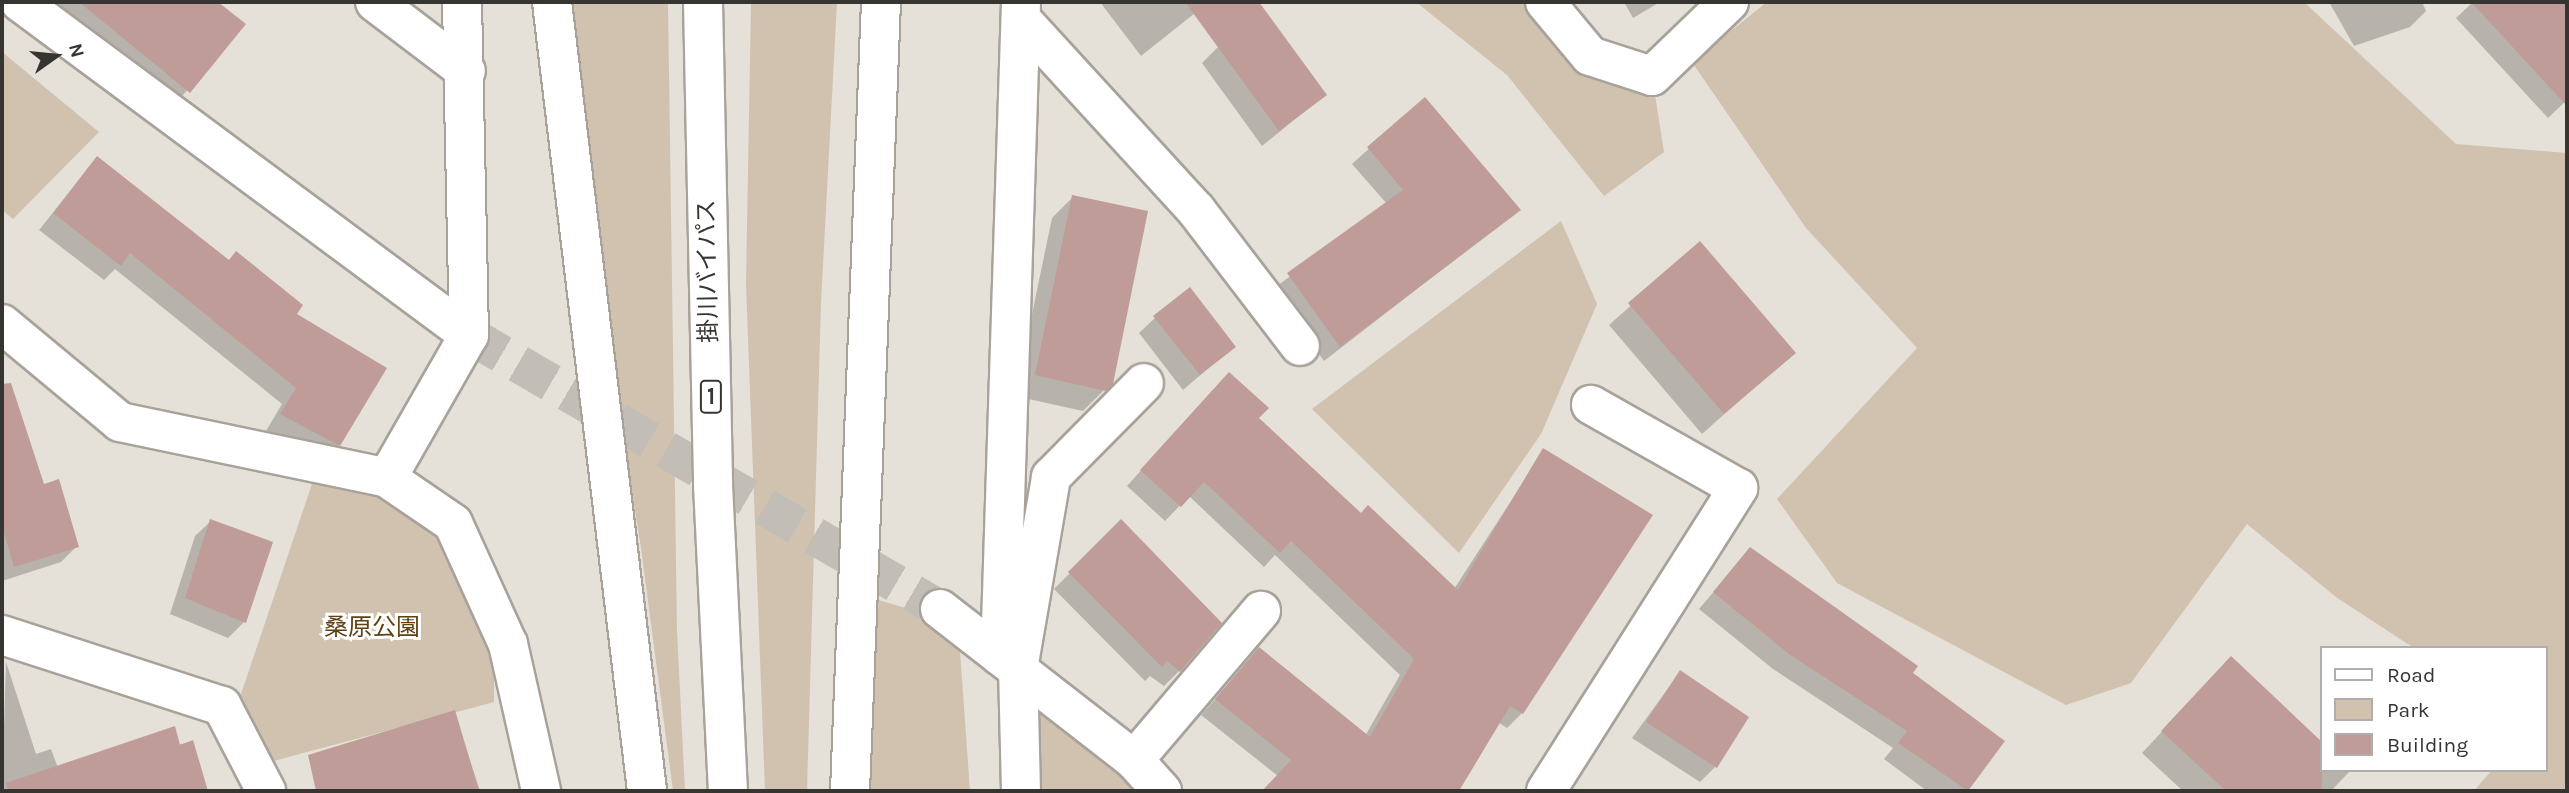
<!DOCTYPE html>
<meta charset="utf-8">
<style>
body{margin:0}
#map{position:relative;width:2569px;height:793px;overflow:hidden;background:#e5e0d8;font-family:Karla,"Noto Sans JP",sans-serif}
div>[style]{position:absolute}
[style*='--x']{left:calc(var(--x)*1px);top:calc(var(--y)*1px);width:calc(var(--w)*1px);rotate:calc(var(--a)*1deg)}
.green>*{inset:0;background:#d0c2ae}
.shadow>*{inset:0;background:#0003}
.building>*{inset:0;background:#bf9c98}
.minor-tunnel>*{height:38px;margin-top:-19px;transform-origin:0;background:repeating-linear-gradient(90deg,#c2beb7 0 38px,transparent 0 57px)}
.roads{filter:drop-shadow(2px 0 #a8a29b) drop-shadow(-2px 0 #a8a29b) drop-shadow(0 2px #a8a29b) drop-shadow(0 -2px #a8a29b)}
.minor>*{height:38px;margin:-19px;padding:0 19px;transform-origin:19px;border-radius:19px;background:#fff}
.trunk>*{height:38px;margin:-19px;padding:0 19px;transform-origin:19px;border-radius:19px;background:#fff}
span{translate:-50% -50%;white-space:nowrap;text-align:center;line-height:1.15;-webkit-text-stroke:6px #fff;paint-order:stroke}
.shield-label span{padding:2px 5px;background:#fff;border:2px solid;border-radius:5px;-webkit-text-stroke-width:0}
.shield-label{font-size:23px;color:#373532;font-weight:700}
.street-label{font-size:24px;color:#373532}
.park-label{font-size:24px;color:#5e4212}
.frame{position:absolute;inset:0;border:4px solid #373532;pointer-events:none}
.legend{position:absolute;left:2320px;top:646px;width:228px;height:126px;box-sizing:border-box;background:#fff;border:2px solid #afaead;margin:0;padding:9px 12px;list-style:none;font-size:21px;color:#373532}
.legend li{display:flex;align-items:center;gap:14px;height:35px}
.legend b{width:35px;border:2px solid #afaead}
.north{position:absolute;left:21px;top:21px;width:70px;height:70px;-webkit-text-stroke:5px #fff;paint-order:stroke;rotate:75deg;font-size:19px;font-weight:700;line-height:28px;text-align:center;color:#373532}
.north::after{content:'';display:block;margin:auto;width:24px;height:32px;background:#373532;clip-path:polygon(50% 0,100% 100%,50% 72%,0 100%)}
</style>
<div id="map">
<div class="green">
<div style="clip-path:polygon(554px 2px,668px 2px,677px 631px,685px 791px,673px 791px,641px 548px)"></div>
<div style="clip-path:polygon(751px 2px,837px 2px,821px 303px,807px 791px,765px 791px,746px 284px)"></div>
<div style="clip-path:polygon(1416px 2px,1545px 2px,1652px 76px,1664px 152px,1604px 196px,1507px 75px)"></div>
<div style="clip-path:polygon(1767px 2px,2304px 2px,2456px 144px,2567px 153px,2567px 791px,2474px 791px,2492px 770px,2546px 770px,2546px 648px,2414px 648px,2336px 597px,2247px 524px,2131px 683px,2066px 705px,1837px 583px,1777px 499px,1917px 348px,1806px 228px,1692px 62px)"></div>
<div style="clip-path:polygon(2px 52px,99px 132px,13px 219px,2px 210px)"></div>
<div style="clip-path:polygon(1561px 221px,1597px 304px,1541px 434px,1459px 553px,1312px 409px)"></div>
<div style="clip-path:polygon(314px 478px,396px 484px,442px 534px,494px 644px,494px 702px,266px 763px,239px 700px)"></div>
<div style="clip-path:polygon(868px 597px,958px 623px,970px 791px,866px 791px)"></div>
<div style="clip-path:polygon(1018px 669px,1148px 791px,1021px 791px)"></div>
</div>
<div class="shadow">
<div style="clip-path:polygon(35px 2px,216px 2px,244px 25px,169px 111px)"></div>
<div style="clip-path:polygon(1100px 2px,1209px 2px,1141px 56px)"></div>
<div style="clip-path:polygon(1624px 2px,1660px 2px,1633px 18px)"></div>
<div style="clip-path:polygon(2329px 2px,2422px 2px,2426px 11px,2410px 27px,2354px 46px)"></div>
<div style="clip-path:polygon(2473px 2px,2567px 2px,2567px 100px,2548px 118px,2456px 18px)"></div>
<div style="clip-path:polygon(1218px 47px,1325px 95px,1262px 146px,1202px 63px)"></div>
<div style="clip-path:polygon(1424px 99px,1519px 210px,1324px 361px,1273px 289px,1387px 204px,1352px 164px)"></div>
<div style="clip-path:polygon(97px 158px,294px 314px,339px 445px,323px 460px,266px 431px,282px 404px,115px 269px,104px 280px,39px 230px)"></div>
<div style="clip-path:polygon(1073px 197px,1111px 383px,1083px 411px,1015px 396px,1052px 218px)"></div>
<div style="clip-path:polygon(1700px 244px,1793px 353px,1702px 434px,1609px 325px)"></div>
<div style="clip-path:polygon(1155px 318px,1233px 347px,1183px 390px,1139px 333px)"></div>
<div style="clip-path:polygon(1214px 389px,1257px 418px,1361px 515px,1454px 589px,1544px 450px,1522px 713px,1507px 728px,1498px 722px,1457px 791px,1264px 791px,1278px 776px,1201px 715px,1259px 650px,1365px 736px,1400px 675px,1275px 555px,1264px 567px,1189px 496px,1165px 521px,1127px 486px)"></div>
<div style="clip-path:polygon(16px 405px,42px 486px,77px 546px,61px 562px,2px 581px,2px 410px)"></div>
<div style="clip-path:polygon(211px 521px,244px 622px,228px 638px,170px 614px,195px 536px)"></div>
<div style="clip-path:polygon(1121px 522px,1179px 671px,1164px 686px,1150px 676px,1145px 681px,1054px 589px)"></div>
<div style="clip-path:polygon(1750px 549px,2003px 742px,1966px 791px,1927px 791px,1884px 759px,1893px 748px,1773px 669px,1699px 609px)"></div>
<div style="clip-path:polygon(2231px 658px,2322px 745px,2322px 770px,2350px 771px,2331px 791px,2183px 791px,2142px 753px)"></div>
<div style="clip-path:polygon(6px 662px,36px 754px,51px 749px,58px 768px,192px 742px,206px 791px,2px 791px)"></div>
<div style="clip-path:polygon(1680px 672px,1715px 767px,1700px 782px,1632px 738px)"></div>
<div style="clip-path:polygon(454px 712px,480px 791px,327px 791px,322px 764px)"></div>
</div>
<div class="building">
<div style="clip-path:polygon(79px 2px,218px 2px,246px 24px,190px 93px)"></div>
<div style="clip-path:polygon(1185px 2px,1259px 2px,1327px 95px,1279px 131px)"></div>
<div style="clip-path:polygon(2471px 2px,2567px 2px,2567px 106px)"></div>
<div style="clip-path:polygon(1425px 97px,1521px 210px,1340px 347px,1287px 273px,1403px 190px,1367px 147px)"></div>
<div style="clip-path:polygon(97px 156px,229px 260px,236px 251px,303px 305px,297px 314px,387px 368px,340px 446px,280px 414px,296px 388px,130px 253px,121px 266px,53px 213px)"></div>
<div style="clip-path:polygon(1072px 195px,1148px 211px,1113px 384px,1106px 391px,1035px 375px)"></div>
<div style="clip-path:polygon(1700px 241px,1796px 353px,1724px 414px,1628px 303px)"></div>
<div style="clip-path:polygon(1190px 287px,1236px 347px,1200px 375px,1153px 316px)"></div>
<div style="clip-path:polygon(1229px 372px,1269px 408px,1259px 418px,1361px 513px,1368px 505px,1458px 590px,1543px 448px,1653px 515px,1523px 714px,1510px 706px,1459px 791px,1262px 791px,1291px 760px,1215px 699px,1259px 647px,1370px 737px,1414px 659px,1291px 541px,1280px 553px,1204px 482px,1181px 507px,1140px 470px)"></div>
<div style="clip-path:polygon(11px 383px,44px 484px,59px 479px,79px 547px,14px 567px,2px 526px,2px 384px)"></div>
<div style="clip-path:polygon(210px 519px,273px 542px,246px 623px,185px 598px)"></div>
<div style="clip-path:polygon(1121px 519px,1222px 623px,1180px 672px,1167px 661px,1162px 667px,1068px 572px)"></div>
<div style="clip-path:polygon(1750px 547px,1918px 666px,1913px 673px,2005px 741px,1968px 791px,1898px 743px,1907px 731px,1789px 654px,1713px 592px)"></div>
<div style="clip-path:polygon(2231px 656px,2322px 742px,2322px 791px,2226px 791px,2161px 731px)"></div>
<div style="clip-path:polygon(1680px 670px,1749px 717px,1717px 768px,1646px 722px)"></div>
<div style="clip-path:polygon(455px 710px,479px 791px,316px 791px,308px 755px)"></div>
<div style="clip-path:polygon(175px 726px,180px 745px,193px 740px,208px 791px,8px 791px,6px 783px)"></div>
</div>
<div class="minor-tunnel">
<div style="--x:469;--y:335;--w:545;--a:30.19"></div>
</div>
<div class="roads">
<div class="minor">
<div style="--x:20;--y:2;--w:559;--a:36.56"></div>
<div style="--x:375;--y:2;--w:114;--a:37.2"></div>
<div style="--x:1545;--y:2;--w:70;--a:50.2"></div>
<div style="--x:1590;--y:56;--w:65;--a:17.9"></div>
<div style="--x:1652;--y:76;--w:107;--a:-43.9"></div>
<div style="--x:1021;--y:19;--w:259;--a:47.5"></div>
<div style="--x:1196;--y:210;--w:171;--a:52.6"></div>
<div style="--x:2;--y:324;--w:153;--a:39.7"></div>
<div style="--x:120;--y:422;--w:273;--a:11.8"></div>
<div style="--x:387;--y:478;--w:80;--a:34.3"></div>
<div style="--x:453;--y:523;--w:133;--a:65.6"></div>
<div style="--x:508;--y:644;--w:151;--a:77.3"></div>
<div style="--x:387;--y:478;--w:165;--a:-60.2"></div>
<div style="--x:469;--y:335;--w:333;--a:-91.2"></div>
<div style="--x:940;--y:609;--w:246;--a:37.9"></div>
<div style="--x:1134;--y:760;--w:42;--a:47.9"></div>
<div style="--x:2;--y:635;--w:231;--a:17.9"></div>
<div style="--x:222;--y:706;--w:96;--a:62.6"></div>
<div style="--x:1000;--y:656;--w:654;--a:-88.16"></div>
<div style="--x:1134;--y:760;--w:196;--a:-49.6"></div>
<div style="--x:1021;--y:791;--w:122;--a:-91.4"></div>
<div style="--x:1018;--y:669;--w:195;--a:-80.2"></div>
<div style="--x:1051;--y:477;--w:132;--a:-45.3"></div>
<div style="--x:1546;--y:791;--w:359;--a:-57.6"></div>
<div style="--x:1738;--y:488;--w:169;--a:-150.5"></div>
</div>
<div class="trunk">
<div style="--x:552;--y:2;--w:795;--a:83.13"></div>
<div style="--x:703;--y:2;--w:483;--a:88.8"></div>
<div style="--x:713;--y:485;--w:306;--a:87.2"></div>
<div style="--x:850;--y:791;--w:790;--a:-87.75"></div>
</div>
</div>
<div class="shield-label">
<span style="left:711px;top:397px">1</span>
</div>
<div class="street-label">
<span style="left:708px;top:271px;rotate:-91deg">掛川バイパス</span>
</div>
<div class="park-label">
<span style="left:372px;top:628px">桑原公園</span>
</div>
<div class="frame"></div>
<ul class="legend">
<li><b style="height:9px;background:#fff"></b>Road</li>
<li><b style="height:19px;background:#d0c2ae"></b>Park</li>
<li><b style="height:19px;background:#bf9c98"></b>Building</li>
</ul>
<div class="north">N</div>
</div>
